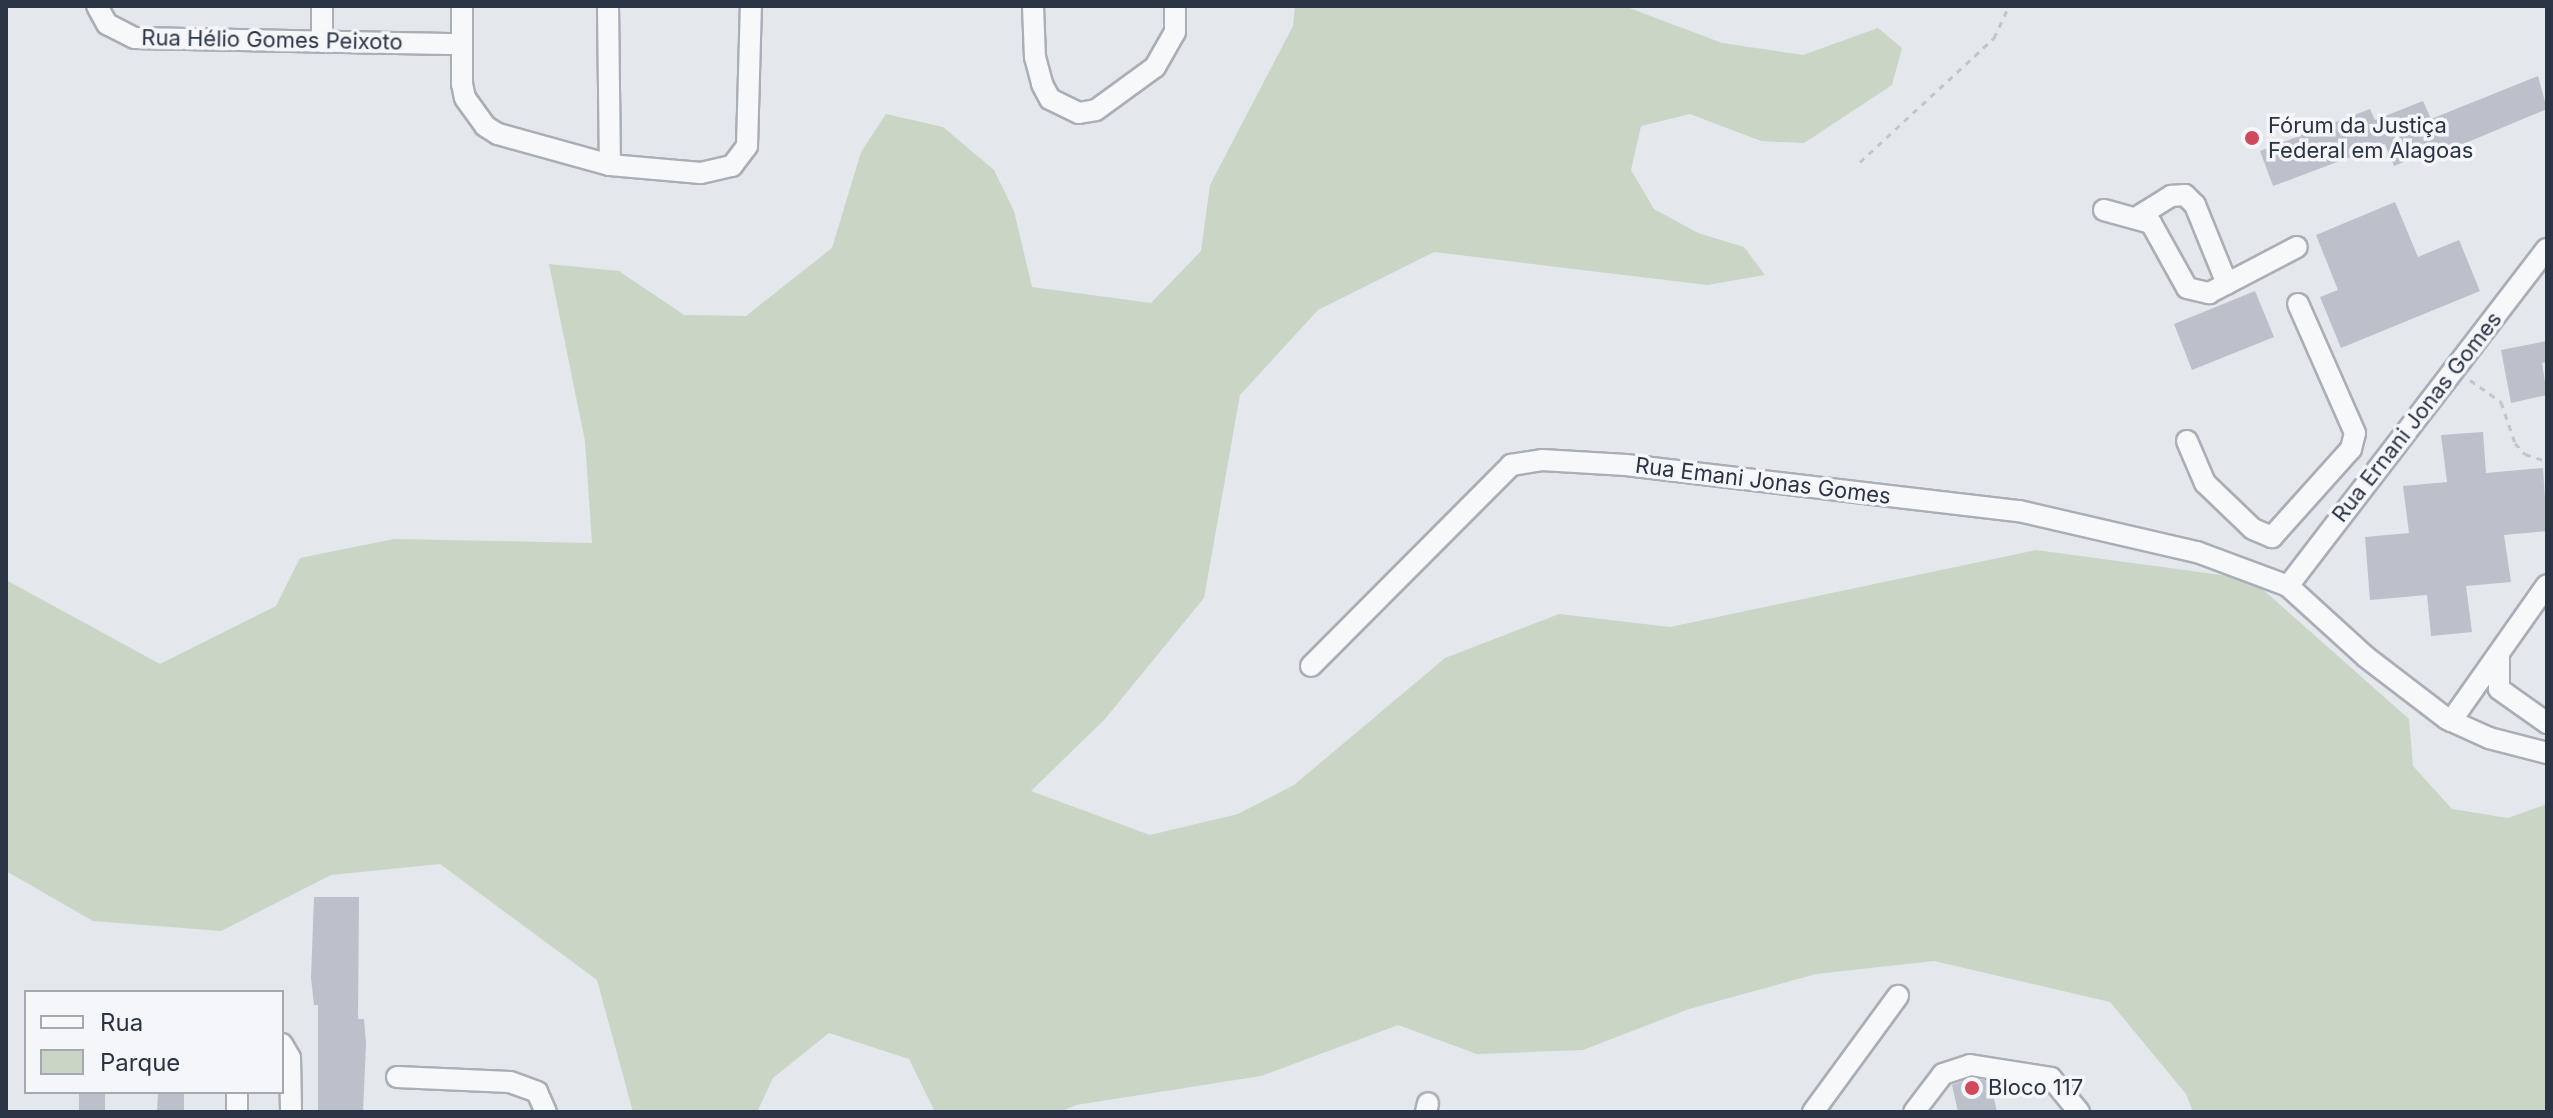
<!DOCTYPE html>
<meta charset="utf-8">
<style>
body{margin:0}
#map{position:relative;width:2553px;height:1118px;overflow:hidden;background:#e4e7ec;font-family:Inter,sans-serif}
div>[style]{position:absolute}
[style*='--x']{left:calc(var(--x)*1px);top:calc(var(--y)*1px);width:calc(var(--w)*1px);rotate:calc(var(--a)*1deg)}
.green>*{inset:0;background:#c9d6c5}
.building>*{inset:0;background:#bbc0ca}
.path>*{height:3px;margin-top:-1.5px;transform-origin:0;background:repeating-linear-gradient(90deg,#c2c5cb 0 6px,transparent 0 12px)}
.roads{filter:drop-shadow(2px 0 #a9aeb7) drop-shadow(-2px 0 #a9aeb7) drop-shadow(0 2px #a9aeb7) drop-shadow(0 -2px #a9aeb7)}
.minor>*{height:20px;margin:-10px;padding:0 10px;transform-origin:10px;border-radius:10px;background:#f7f8fa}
.dots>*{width:22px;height:22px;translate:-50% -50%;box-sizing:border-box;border:4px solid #f4f6f9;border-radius:50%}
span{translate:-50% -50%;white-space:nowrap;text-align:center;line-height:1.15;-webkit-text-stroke:7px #f4f6f9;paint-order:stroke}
.street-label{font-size:22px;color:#2b3445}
.poi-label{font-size:22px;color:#2b3445}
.left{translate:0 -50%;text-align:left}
.frame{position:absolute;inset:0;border:8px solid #2b3445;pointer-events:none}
.legend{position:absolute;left:24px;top:990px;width:260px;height:104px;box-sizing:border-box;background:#f4f6f9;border:2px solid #a4a8b1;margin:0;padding:10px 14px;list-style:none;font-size:24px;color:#2b3445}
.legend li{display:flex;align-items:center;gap:16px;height:40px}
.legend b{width:40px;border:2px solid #a4a8b1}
</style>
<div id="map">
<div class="green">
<div style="clip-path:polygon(1295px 6px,1624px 6px,1722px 43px,1803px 55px,1878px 28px,1902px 48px,1892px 85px,1804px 143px,1761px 141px,1690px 114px,1641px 126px,1631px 170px,1654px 209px,1698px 233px,1744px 247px,1765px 275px,1707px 285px,1434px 252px,1318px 310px,1240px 395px,1204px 598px,1105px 719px,1031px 791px,1150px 835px,1238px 814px,1294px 785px,1445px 658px,1559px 614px,1670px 627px,2036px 550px,2251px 579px,2409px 719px,2413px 766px,2452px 809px,2508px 818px,2547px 804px,2547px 1112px,2193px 1112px,2186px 1094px,2110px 1002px,1934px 961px,1816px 974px,1689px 1009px,1583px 1050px,1477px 1054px,1398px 1025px,1261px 1076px,1076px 1105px,1060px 1112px,935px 1112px,909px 1059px,829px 1033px,773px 1078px,757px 1112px,633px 1112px,597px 980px,440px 864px,331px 875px,221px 931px,93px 921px,6px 871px,6px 580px,160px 664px,276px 606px,300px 558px,394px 539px,592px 543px,585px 441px,549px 264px,619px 271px,684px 315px,746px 316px,832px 248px,861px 152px,886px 114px,943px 127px,994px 170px,1014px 211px,1032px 287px,1151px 303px,1201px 251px,1210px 185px,1293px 26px)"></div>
</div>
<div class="building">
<div style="clip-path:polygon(2538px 76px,2547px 109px,2444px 152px,2442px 146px,2394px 166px,2385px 144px,2273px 186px,2260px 151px,2370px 109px,2375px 120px,2423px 101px,2431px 119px)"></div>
<div style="clip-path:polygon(2395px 202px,2418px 257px,2459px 240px,2480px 291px,2341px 348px,2320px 297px,2338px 290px,2316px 235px)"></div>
<div style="clip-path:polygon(2255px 291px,2274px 337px,2192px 370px,2174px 324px)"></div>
<div style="clip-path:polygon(2547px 341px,2547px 362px,2542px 363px,2547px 395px,2511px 403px,2501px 350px)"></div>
<div style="clip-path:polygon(2483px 432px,2486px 473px,2543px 468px,2547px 531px,2504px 535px,2511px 582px,2466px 586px,2472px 632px,2431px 636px,2427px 595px,2370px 600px,2365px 537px,2409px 533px,2403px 486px,2447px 482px,2441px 435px)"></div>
<div style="clip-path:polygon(314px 897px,359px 897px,358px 1019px,364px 1019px,366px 1044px,363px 1112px,318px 1112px,318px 1005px,314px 1005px,311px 978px)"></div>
<div style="clip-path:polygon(1971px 1078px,1990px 1081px,1997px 1112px,1958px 1112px,1952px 1085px)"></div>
<div style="clip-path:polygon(79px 1092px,105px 1092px,105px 1112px,79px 1112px)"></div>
<div style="clip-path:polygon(158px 1092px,184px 1092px,184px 1112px,157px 1112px)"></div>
</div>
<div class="path">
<div style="--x:1860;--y:162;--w:183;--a:-42.8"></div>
<div style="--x:1994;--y:38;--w:35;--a:-65"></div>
<div style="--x:2470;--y:380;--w:38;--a:35"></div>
<div style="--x:2501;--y:402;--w:43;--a:71.1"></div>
<div style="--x:2515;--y:443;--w:15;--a:48"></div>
<div style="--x:2525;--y:454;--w:23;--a:18"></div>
</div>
<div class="roads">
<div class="minor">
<div style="--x:97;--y:6;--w:21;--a:61"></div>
<div style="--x:107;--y:24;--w:31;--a:27"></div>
<div style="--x:135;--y:38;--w:326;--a:1.1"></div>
<div style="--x:462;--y:6;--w:78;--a:90"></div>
<div style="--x:462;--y:84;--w:14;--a:78"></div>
<div style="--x:465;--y:98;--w:34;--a:54"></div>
<div style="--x:485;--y:126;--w:15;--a:32"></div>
<div style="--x:498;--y:134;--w:116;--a:15.5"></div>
<div style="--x:610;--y:165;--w:91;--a:5"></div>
<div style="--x:701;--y:173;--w:32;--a:-13"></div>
<div style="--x:732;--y:166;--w:25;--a:-53"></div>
<div style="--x:747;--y:146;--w:140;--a:-88.4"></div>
<div style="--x:608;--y:6;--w:159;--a:89.3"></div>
<div style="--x:1033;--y:6;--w:51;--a:87.8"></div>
<div style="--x:1035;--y:57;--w:28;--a:75"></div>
<div style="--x:1042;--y:84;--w:17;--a:62"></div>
<div style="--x:1050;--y:99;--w:32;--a:26"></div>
<div style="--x:1079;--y:113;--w:17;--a:-10"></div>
<div style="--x:1096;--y:110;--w:73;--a:-36.1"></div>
<div style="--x:1155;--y:67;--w:40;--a:-60.3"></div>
<div style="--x:1175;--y:32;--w:26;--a:-90"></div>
<div style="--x:322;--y:42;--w:36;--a:-90"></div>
<div style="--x:2104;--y:210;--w:49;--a:15.5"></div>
<div style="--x:2151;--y:223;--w:74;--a:61"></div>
<div style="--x:2187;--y:288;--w:23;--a:13"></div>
<div style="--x:2209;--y:293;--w:99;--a:-27.6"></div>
<div style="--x:2139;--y:216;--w:38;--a:-32"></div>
<div style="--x:2171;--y:196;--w:14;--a:-4"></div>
<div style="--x:2185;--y:195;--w:14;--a:45"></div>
<div style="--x:2195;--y:205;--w:85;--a:67.9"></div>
<div style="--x:2187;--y:441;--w:46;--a:66.8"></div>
<div style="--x:2205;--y:483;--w:66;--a:43.8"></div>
<div style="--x:2253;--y:529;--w:21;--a:23"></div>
<div style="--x:2272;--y:537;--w:118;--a:-48.1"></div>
<div style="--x:2351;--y:449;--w:16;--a:-76"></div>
<div style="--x:2355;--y:433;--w:141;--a:-113.8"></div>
<div style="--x:2288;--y:586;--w:425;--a:-52.5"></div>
<div style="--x:2499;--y:655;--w:34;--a:90"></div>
<div style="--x:2499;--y:689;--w:59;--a:35.3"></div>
<div style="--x:1311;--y:666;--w:284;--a:-45.1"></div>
<div style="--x:1511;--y:465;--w:31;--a:-9"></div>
<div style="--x:1542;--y:460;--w:84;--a:3.4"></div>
<div style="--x:1626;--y:465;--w:396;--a:6.7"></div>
<div style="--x:2019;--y:511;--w:183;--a:13"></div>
<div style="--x:2197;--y:552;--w:97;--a:20.5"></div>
<div style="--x:2288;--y:586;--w:105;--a:42.3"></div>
<div style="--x:2366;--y:657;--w:102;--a:37.4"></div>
<div style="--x:2447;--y:719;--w:46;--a:24.3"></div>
<div style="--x:2489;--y:738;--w:60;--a:14.5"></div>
<div style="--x:2451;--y:721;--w:166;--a:-54.8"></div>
<div style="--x:282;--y:1044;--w:16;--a:60"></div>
<div style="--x:290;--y:1058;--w:54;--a:88.9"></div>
<div style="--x:397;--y:1077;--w:113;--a:2.5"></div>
<div style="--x:510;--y:1082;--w:29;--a:20"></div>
<div style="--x:537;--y:1092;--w:22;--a:66"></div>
<div style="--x:237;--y:1092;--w:20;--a:90"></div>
<div style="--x:1426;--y:1112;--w:9;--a:-77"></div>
<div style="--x:1813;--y:1112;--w:144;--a:-53.8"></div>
<div style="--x:1914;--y:1112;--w:48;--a:-52.7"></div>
<div style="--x:1943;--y:1074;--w:28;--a:-18"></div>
<div style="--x:1970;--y:1065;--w:82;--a:9.1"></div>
<div style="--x:2051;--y:1078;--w:44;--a:50.5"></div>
</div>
</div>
<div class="dots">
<div style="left:2252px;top:138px;background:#d1495b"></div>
<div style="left:1972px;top:1088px;background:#d1495b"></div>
</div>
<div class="street-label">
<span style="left:272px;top:40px;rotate:1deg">Rua Hélio Gomes Peixoto</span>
<span style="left:2417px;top:417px;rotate:-52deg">Rua Ernani Jonas Gomes</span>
<span style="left:1763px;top:481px;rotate:7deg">Rua Emani Jonas Gomes</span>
</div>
<div class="poi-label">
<span class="left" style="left:2268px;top:138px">Fórum da Justiça<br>Federal em Alagoas</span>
<span class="left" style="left:1988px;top:1088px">Bloco 117</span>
</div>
<div class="frame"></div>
<ul class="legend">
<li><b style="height:10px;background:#f7f8fa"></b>Rua</li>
<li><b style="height:22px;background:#c9d6c5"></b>Parque</li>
</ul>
</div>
